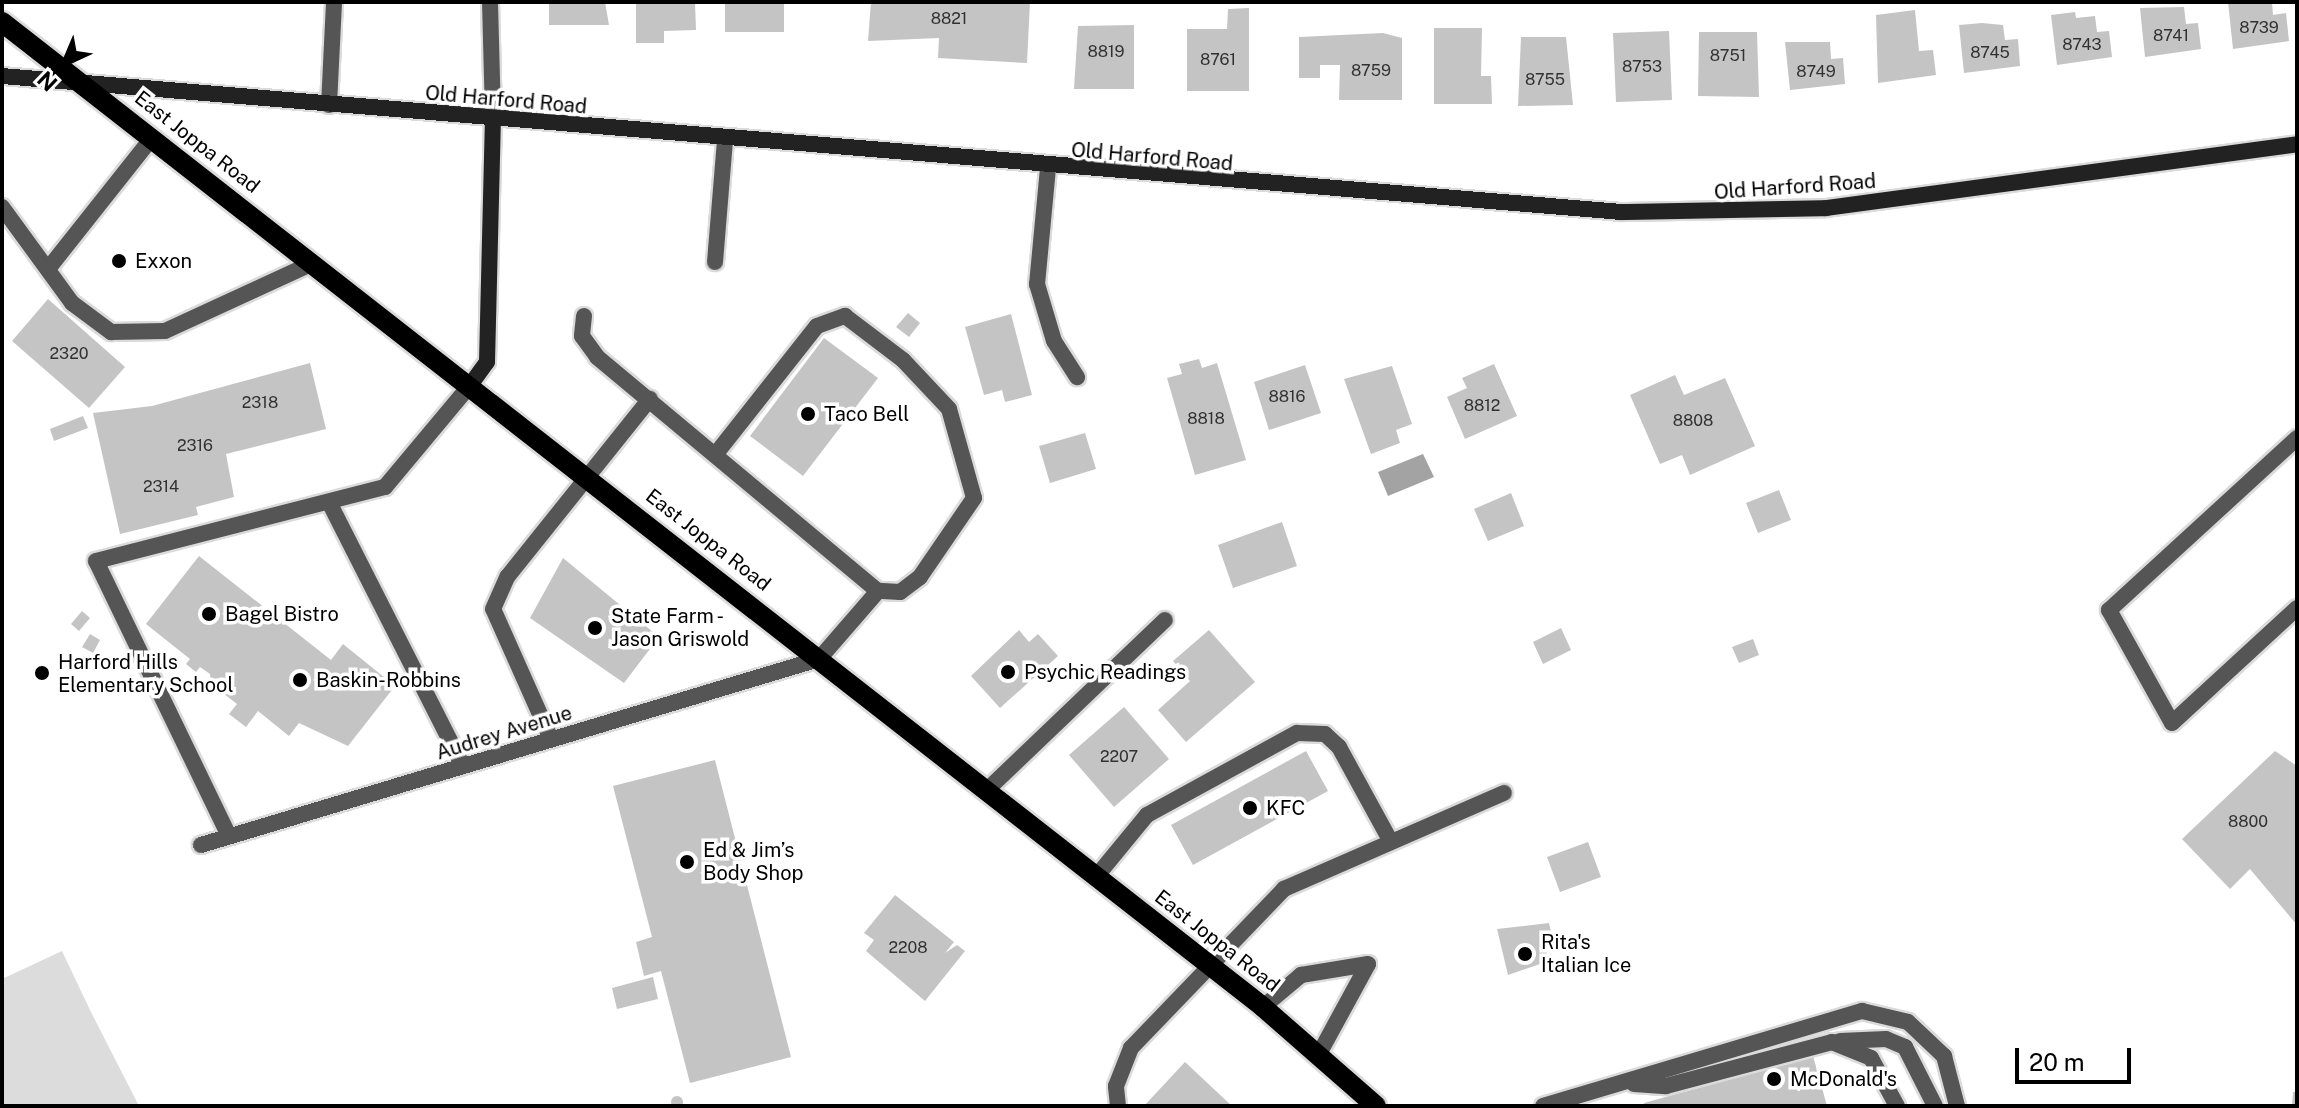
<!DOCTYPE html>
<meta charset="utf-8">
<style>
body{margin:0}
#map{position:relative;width:2299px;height:1108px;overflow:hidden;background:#fff;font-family:"Public Sans",sans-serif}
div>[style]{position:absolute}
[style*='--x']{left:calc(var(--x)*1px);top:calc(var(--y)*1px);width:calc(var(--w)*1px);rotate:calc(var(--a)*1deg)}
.green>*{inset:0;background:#dcdcdc}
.water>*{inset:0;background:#a3a3a3}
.building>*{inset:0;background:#c4c4c4}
.round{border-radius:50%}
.roads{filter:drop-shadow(2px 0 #dbdbdb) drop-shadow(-2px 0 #dbdbdb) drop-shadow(0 2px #dbdbdb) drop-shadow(0 -2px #dbdbdb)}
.lane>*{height:16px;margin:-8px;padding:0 8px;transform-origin:8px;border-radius:8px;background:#555}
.street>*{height:16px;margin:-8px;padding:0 8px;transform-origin:8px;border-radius:8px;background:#555}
.secondary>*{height:16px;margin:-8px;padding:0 8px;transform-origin:8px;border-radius:8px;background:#222}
.primary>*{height:20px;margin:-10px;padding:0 10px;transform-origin:10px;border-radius:10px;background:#000}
.dots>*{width:22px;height:22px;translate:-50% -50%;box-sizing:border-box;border:4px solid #fff;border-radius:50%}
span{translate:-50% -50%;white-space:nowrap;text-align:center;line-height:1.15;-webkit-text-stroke:7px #fff;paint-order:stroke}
.number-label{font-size:16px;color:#313131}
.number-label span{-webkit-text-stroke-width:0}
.street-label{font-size:20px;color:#000}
.poi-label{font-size:20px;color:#000}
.left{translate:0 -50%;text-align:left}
.frame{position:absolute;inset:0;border:4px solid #000;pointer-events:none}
.north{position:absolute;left:24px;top:24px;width:80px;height:80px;-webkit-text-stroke:6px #fff;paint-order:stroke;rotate:224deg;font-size:22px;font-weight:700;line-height:32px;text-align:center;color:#000}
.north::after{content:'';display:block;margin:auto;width:28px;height:36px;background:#000;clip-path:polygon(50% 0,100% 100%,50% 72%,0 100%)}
.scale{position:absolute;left:2015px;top:1048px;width:116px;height:36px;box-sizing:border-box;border:4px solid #000;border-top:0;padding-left:10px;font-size:24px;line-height:28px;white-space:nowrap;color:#000;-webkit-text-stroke:6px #fff;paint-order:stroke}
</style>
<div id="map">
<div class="green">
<div style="clip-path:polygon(62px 951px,91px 1012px,139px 1106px,4px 1106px,2px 979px)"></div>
</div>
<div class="water">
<div style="clip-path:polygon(1423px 454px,1434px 477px,1388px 496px,1378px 472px)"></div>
</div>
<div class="building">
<div style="clip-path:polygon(549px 2px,605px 2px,609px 25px,549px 25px)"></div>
<div style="clip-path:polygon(636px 2px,695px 2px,696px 30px,664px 31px,664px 43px,636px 43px)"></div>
<div style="clip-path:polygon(725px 2px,784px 2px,784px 32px,725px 32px)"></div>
<div style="clip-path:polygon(871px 2px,1030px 2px,1027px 63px,938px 58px,939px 38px,868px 41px)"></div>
<div style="clip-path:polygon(2228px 2px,2272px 2px,2273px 15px,2286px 13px,2289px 41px,2233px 49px)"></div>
<div style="clip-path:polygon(2184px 7px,2186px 24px,2198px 23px,2201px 49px,2145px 57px,2140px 8px)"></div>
<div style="clip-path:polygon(1249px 8px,1249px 91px,1187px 91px,1187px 29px,1227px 29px,1228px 9px)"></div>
<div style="clip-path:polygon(1915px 10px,1919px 51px,1933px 50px,1936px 75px,1878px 83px,1876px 15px)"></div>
<div style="clip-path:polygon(2075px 12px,2076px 18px,2095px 16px,2097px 32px,2109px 31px,2112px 57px,2057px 65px,2051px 15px)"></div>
<div style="clip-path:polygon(1982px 23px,2003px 25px,2005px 40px,2018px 39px,2020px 66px,1964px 73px,1959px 25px)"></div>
<div style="clip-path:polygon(1134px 25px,1134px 89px,1074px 89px,1078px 26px)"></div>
<div style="clip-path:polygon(1434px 28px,1482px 28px,1481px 76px,1491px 76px,1492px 104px,1434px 104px)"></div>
<div style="clip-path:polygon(1669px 31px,1672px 100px,1616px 102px,1613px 33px)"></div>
<div style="clip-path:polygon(1699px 32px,1757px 32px,1759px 97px,1698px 96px)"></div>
<div style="clip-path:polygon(1383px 33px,1402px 38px,1402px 100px,1339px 100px,1340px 65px,1320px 65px,1320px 78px,1299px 78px,1299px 37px)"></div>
<div style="clip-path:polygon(1521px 37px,1566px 37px,1573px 105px,1518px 106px)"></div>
<div style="clip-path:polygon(1785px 42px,1830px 42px,1831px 59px,1843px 58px,1845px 84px,1790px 90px)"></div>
<div style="clip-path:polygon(48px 299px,125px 367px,89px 408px,12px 341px)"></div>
<div style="clip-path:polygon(908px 313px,920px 323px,909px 337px,896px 327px)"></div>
<div style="clip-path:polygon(1011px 314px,1032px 395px,1005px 402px,1002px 390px,984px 395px,965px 327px)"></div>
<div style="clip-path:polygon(824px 338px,878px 378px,803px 476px,750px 436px)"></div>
<div style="clip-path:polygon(1199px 359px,1202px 368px,1217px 363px,1246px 460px,1195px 475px,1167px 378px,1182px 374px,1179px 364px)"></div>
<div style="clip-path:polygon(310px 363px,326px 429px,226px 454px,234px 497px,196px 507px,198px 515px,120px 534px,93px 413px,152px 406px)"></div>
<div style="clip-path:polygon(1494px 364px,1517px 416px,1465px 439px,1447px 397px,1467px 388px,1462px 378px)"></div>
<div style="clip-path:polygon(1305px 365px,1321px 413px,1269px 430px,1254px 382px)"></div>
<div style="clip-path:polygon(1392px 366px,1412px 424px,1396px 430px,1400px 443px,1371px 454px,1344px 379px)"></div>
<div style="clip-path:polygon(1675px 375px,1684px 395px,1725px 378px,1755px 446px,1690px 475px,1682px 455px,1660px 464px,1630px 395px)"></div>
<div style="clip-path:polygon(83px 416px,88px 428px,54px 441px,50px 429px)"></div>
<div style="clip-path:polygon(1085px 433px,1096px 469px,1050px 483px,1039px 446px)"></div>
<div style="clip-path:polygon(1779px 490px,1791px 520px,1758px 533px,1746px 503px)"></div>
<div style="clip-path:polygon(1511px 493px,1524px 526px,1488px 541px,1474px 509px)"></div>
<div style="clip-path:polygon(1282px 522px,1297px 566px,1233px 588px,1218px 545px)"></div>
<div style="clip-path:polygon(199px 556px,331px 660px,343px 644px,395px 686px,348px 746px,299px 723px,289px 736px,258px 711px,246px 727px,229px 714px,237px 704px,219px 690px,224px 684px,216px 678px,211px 684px,210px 674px,200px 667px,196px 672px,186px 664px,190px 659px,146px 624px)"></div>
<div style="clip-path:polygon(563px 558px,659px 637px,624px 683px,530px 618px)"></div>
<div style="clip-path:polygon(82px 611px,90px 618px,79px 631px,71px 624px)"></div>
<div style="clip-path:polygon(1561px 628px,1571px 650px,1543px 664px,1533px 642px)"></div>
<div style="clip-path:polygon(1019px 630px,1029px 642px,1038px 634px,1058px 656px,1000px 708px,971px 676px)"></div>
<div style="clip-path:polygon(1209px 630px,1255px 682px,1186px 742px,1158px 710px,1190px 681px,1173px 661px)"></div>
<div style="clip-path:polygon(90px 634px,100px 640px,93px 653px,82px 647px)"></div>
<div style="clip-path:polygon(1753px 639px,1759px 655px,1739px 663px,1732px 647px)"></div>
<div style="clip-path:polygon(1124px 707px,1169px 759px,1114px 807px,1069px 755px)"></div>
<div style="clip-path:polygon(1306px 751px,1328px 791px,1193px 865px,1171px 825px)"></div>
<div style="clip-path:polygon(2275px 751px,2297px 766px,2297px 925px,2250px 869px,2230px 889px,2182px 839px)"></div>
<div style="clip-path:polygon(715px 760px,791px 1057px,690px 1083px,661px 971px,644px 976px,636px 942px,652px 937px,613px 786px)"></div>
<div style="clip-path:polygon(1588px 842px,1601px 877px,1560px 892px,1547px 857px)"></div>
<div style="clip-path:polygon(895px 895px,954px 942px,945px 953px,957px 945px,965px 951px,925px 1001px,866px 951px,874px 940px,864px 933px)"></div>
<div style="clip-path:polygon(1549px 923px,1551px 932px,1541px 934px,1553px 945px,1545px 946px,1549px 961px,1508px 975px,1497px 929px)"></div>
<div style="clip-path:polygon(653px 977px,658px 999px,617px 1009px,612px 988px)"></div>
<div style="clip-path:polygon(1813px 1056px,1827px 1106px,1645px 1106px,1644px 1103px)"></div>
<div style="clip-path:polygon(1185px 1062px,1232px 1106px,1144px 1106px)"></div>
<div style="clip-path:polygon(2293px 1092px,2297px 1092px,2297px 1106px,2292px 1106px)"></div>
<div class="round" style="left:671px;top:1096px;width:12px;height:12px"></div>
</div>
<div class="roads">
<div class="lane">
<div style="--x:329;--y:105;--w:103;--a:-87.2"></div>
<div style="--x:1048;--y:168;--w:117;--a:95.4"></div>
<div style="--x:1037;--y:284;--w:59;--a:73.4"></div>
<div style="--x:1054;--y:341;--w:43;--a:57.4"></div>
<div style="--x:2;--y:207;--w:119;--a:53.9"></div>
<div style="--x:72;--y:303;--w:49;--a:36.6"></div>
<div style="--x:111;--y:332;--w:54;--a:-1.1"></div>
<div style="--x:165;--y:331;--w:163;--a:-24.7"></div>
<div style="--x:715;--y:262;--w:122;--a:-85.3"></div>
<div style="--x:48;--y:269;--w:167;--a:-51.6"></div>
<div style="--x:584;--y:316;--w:20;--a:96"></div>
<div style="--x:582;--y:336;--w:26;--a:54"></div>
<div style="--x:597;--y:357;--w:366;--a:39.8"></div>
<div style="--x:878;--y:591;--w:90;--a:130.9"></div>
<div style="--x:2297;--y:438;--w:255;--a:137.5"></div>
<div style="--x:2109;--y:610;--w:129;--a:60.9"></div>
<div style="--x:2172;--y:723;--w:170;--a:-42.6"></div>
<div style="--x:715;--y:455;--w:164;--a:-51.7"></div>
<div style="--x:817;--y:326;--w:30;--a:-20"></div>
<div style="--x:845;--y:316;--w:73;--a:37.2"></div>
<div style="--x:903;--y:360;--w:67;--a:46.8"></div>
<div style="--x:949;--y:409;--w:92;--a:74.3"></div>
<div style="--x:974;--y:498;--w:96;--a:124.4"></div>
<div style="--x:920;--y:577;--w:25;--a:143"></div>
<div style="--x:900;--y:592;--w:22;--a:-177"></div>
<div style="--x:329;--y:502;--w:296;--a:63.1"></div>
<div style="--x:551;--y:739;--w:142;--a:-114"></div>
<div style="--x:493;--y:609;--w:36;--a:-66"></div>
<div style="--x:508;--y:576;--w:227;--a:-51.3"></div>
<div style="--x:987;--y:790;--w:246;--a:-43.7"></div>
<div style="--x:229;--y:836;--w:305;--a:-115.8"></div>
<div style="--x:96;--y:561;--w:298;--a:-14.4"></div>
<div style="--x:385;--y:487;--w:134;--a:-50.1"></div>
<div style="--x:1096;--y:877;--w:80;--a:-50.6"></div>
<div style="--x:1147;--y:815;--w:171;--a:-28.7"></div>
<div style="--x:1297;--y:733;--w:28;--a:2"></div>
<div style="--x:1325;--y:734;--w:19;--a:43"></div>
<div style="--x:1339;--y:747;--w:108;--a:61.3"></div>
<div style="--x:1263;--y:1007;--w:50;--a:-40.1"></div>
<div style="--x:1301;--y:975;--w:68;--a:-9.3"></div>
<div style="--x:1840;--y:1041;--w:46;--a:-2.5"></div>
<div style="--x:1886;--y:1039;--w:21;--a:23"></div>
<div style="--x:1905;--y:1047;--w:66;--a:63"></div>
<div style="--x:1319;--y:1054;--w:102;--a:-61.4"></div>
<div style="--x:1634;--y:1084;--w:32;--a:4"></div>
<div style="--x:1666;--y:1086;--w:172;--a:-14.8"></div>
<div style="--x:1832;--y:1042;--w:42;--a:22.3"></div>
<div style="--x:1871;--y:1058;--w:55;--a:61.6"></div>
<div style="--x:1118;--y:1106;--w:20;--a:-96"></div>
<div style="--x:1116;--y:1086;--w:41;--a:-68.5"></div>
<div style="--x:1131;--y:1048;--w:221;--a:-46.1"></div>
<div style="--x:1284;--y:889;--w:240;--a:-23.6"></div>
<div style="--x:1543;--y:1106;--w:333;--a:-16.6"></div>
<div style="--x:1862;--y:1011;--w:47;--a:13.4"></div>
<div style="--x:1908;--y:1022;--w:50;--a:43.4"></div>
<div style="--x:1944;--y:1056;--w:52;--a:75.4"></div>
</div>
<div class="street">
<div style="--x:490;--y:2;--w:117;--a:88.5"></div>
<div style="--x:201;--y:845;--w:645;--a:-16.75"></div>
</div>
<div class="secondary">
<div style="--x:2;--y:76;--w:1626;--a:4.8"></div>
<div style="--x:1622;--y:212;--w:204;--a:-1.1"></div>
<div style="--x:1826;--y:208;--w:475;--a:-7.7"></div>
<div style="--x:471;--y:384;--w:27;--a:-54"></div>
<div style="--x:487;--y:362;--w:243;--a:-88.6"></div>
</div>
<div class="primary">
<div style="--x:2;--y:22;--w:1600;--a:37.99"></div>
<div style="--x:1263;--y:1007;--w:150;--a:41.2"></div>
</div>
</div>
<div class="dots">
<div style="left:119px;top:261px;background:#000"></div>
<div style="left:808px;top:414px;background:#000"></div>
<div style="left:209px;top:614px;background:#000"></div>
<div style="left:595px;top:628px;background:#000"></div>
<div style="left:1008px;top:672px;background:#000"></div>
<div style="left:42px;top:673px;background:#000"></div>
<div style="left:300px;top:680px;background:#000"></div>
<div style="left:1250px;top:808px;background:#000"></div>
<div style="left:687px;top:862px;background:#000"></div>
<div style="left:1525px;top:954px;background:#000"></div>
<div style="left:1774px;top:1079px;background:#000"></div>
</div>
<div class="number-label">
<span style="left:949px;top:19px">8821</span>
<span style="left:2259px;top:28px">8739</span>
<span style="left:2171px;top:36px">8741</span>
<span style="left:2082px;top:45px">8743</span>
<span style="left:1106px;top:52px">8819</span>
<span style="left:1990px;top:53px">8745</span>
<span style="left:1728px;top:56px">8751</span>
<span style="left:1218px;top:60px">8761</span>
<span style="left:1642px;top:67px">8753</span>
<span style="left:1371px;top:71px">8759</span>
<span style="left:1816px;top:72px">8749</span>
<span style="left:1545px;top:80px">8755</span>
<span style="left:69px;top:354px">2320</span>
<span style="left:1287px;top:397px">8816</span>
<span style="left:260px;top:403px">2318</span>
<span style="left:1482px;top:406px">8812</span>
<span style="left:1206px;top:419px">8818</span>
<span style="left:1693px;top:421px">8808</span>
<span style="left:195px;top:446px">2316</span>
<span style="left:161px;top:487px">2314</span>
<span style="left:1119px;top:757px">2207</span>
<span style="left:2248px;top:822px">8800</span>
<span style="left:908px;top:948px">2208</span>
</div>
<div class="street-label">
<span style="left:506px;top:100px;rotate:5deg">Old Harford Road</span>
<span style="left:197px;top:142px;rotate:38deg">East Joppa Road</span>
<span style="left:1152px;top:157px;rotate:5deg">Old Harford Road</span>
<span style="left:1795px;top:187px;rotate:-4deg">Old Harford Road</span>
<span style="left:708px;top:540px;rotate:38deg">East Joppa Road</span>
<span style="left:504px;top:733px;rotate:-17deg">Audrey Avenue</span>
<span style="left:1217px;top:941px;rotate:38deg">East Joppa Road</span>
</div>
<div class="poi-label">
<span class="left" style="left:135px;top:261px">Exxon</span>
<span class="left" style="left:824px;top:414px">Taco Bell</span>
<span class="left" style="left:225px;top:614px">Bagel Bistro</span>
<span class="left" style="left:611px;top:628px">State Farm -<br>Jason Griswold</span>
<span class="left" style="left:58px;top:674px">Harford Hills<br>Elementary School</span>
<span class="left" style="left:1024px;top:672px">Psychic Readings</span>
<span class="left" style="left:316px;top:680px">Baskin-Robbins</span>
<span class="left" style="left:1266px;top:808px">KFC</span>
<span class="left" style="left:703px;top:862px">Ed &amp; Jim’s<br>Body Shop</span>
<span class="left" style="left:1541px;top:954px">Rita's<br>Italian Ice</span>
<span class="left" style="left:1790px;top:1079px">McDonald's</span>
</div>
<div class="frame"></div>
<div class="north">N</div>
<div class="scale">20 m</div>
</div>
